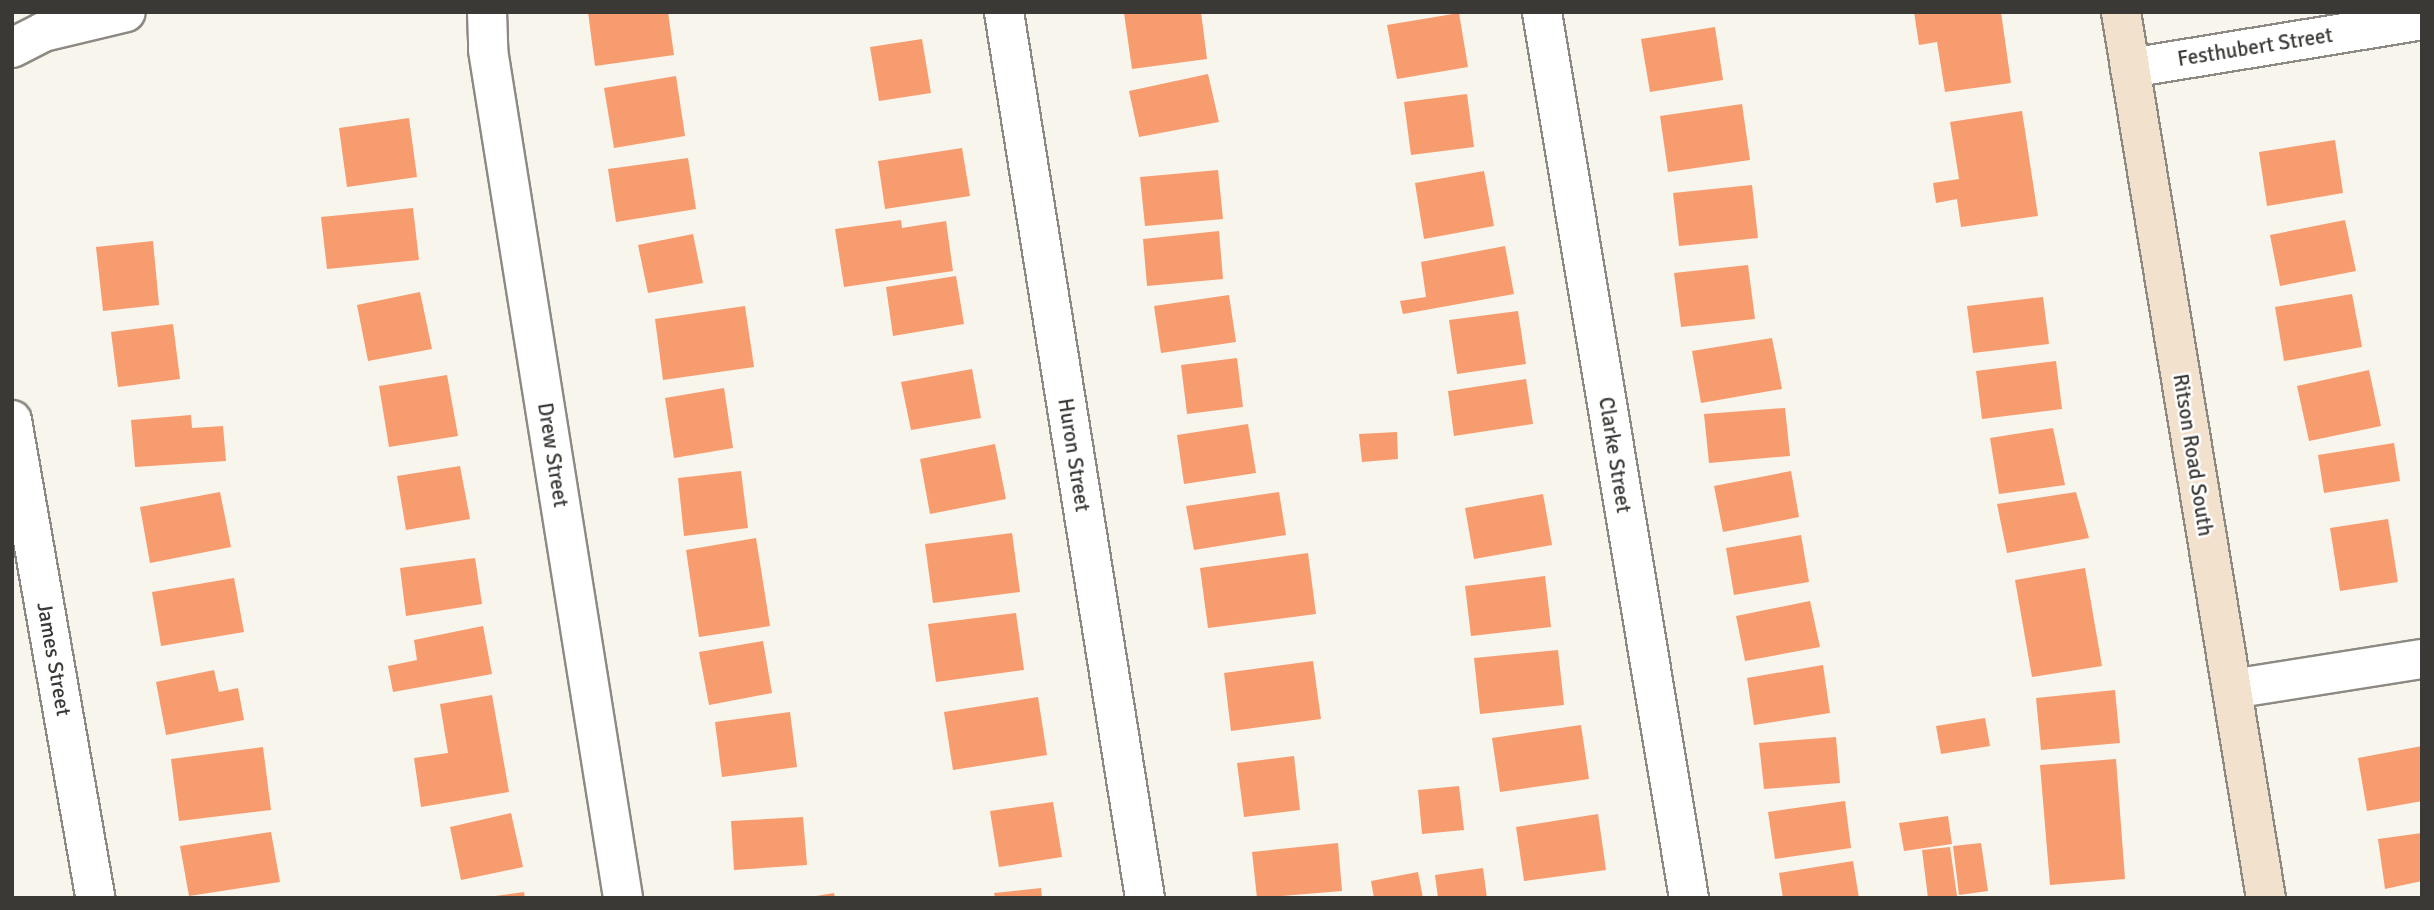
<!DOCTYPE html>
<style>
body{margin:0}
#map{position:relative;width:2434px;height:910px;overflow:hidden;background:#f8f5ed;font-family:Signika,sans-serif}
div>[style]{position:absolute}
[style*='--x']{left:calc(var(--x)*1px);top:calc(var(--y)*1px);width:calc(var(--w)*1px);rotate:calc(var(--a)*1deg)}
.building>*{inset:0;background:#f79c6f}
.roads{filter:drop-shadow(2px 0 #8c8a82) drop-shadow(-2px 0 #8c8a82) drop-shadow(0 2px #8c8a82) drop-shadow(0 -2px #8c8a82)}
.street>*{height:38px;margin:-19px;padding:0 19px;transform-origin:19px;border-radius:19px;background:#fff}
.secondary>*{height:38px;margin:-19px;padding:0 19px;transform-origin:19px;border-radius:19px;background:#f2e1cd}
span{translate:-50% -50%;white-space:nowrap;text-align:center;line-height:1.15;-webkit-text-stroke:5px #fff;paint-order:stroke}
.street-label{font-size:21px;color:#3a3936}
.frame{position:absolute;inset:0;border:14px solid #3a3936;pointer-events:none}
</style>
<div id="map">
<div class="building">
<div style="clip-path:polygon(588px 12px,668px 12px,674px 55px,595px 66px)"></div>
<div style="clip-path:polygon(1201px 12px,1207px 59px,1132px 69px,1124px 13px)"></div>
<div style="clip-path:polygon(1914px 12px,2001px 12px,2011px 83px,1945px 92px,1937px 42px,1919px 45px)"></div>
<div style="clip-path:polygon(1459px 13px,1468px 67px,1397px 79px,1387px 25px)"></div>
<div style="clip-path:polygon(1715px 27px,1723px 80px,1650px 92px,1641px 39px)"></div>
<div style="clip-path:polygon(922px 39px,931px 93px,879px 101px,870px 47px)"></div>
<div style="clip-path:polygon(1208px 74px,1219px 122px,1139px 137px,1129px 91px)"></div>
<div style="clip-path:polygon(676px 76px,685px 136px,614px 148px,604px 88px)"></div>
<div style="clip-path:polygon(1467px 94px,1474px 147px,1411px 155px,1404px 102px)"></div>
<div style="clip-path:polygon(1742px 104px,1750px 160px,1668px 172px,1660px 116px)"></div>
<div style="clip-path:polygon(2022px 111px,2038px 216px,1961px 227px,1957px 199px,1936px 203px,1933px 183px,1959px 179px,1950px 122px)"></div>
<div style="clip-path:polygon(409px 118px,417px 177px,347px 187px,339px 128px)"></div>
<div style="clip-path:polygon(2335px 140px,2343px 193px,2267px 206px,2259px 152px)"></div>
<div style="clip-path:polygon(962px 148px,970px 196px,885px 209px,878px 161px)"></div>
<div style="clip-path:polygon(688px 158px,696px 209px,616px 222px,608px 169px)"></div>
<div style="clip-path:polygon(1218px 170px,1223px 219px,1145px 226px,1140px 177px)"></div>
<div style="clip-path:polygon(1484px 171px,1494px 226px,1424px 239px,1415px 183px)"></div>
<div style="clip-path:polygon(1752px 185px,1758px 238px,1679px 246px,1673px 193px)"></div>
<div style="clip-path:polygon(413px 208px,419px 260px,327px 269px,321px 217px)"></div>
<div style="clip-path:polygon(901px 220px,902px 228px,946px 221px,953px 271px,844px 287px,835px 229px)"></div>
<div style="clip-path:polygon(2345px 220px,2356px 271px,2280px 286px,2270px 235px)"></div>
<div style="clip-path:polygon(1219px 231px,1223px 279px,1147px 286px,1143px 239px)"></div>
<div style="clip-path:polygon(693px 234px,703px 283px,648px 293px,638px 245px)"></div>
<div style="clip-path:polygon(153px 241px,159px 305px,103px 311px,96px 247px)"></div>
<div style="clip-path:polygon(1505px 246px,1514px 294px,1403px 314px,1400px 301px,1426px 297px,1421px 262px)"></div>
<div style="clip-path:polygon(1748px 265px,1755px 319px,1681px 327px,1674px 273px)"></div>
<div style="clip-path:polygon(956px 276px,964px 324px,893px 336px,886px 287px)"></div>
<div style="clip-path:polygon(420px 292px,432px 349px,368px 361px,357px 305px)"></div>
<div style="clip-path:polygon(2352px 294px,2362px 347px,2284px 361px,2275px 307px)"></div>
<div style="clip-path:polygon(1229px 295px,1236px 342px,1161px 353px,1154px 306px)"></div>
<div style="clip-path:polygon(2043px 297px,2049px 344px,1973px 353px,1967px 306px)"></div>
<div style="clip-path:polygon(745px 306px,754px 367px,663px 380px,655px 319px)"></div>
<div style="clip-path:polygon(1518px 311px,1526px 364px,1457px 374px,1449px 320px)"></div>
<div style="clip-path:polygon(173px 324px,180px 379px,118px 387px,111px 332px)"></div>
<div style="clip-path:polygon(1772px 338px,1782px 389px,1701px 403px,1692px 351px)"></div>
<div style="clip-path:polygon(1237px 358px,1243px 407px,1187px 414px,1181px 365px)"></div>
<div style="clip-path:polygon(2056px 361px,2062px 409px,1982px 419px,1976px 371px)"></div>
<div style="clip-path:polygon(972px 369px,981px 418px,911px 430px,901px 382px)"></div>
<div style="clip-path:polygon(2369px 370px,2381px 426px,2309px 441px,2297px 386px)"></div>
<div style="clip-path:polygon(447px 375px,458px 436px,389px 447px,379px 386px)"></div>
<div style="clip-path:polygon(1526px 379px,1533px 424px,1454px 436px,1448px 391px)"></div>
<div style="clip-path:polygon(724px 388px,733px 448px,674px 458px,665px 398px)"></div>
<div style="clip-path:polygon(1785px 408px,1790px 456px,1709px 463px,1704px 414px)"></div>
<div style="clip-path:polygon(191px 415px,192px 428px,223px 426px,226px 461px,135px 467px,131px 420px)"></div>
<div style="clip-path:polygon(1248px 424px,1256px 473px,1184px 484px,1177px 435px)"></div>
<div style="clip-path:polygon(2053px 428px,2065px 485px,1999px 494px,1990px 438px)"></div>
<div style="clip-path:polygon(1397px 432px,1398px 459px,1362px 462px,1359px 434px)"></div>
<div style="clip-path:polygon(2394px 443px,2400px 481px,2324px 493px,2318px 455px)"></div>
<div style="clip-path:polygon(995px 444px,1006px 499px,930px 514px,920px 459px)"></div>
<div style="clip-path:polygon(460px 466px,470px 519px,406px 530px,397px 476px)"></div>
<div style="clip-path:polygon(741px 471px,748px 528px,684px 536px,678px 478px)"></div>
<div style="clip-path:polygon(1791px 471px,1799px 517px,1723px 532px,1714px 486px)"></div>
<div style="clip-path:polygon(220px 492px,231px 547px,150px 563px,140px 507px)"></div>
<div style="clip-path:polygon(1279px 492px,1286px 535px,1194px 550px,1186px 506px)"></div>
<div style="clip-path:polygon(2076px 492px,2089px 538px,2007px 553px,1997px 504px)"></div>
<div style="clip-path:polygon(1543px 494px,1552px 545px,1474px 559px,1465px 508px)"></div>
<div style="clip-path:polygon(2388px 519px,2398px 582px,2340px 591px,2330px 528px)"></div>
<div style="clip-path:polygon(1012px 533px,1020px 592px,933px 603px,925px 544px)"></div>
<div style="clip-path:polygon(1801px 535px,1809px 582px,1734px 595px,1726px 548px)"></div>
<div style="clip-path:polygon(756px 538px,770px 626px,699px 637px,686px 550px)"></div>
<div style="clip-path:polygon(1308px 553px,1316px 614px,1208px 628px,1200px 568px)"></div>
<div style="clip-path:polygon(475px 558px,482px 604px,406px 616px,400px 568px)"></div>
<div style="clip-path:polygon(2085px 568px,2102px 666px,2032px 677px,2015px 580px)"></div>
<div style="clip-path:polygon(1545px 576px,1551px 627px,1471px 636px,1465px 586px)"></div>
<div style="clip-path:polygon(234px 578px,244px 632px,161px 646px,152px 592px)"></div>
<div style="clip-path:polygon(1810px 601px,1820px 647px,1745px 661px,1736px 616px)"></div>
<div style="clip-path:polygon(1016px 613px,1024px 670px,936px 682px,928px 624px)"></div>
<div style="clip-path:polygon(483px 626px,492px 674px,393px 692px,388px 666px,417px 660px,414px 640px)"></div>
<div style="clip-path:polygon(763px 641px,772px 693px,709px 705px,699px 652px)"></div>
<div style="clip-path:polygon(1558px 650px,1564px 705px,1480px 714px,1474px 658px)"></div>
<div style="clip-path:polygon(1313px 661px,1321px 719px,1231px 731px,1224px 673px)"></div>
<div style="clip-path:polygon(1823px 665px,1830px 713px,1754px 725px,1747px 678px)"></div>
<div style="clip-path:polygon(214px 670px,219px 692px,238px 688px,244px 720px,166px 735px,156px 682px)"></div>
<div style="clip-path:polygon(2115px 690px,2120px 743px,2041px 750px,2036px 698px)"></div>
<div style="clip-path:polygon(492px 695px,509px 792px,421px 807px,414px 758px,448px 753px,440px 704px)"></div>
<div style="clip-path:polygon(1038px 697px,1047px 755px,953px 770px,944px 712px)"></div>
<div style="clip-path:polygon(790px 712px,797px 767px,722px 777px,715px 722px)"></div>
<div style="clip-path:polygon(1985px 718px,1990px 746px,1941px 754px,1936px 726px)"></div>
<div style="clip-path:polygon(1581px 725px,1589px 779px,1500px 792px,1492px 738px)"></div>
<div style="clip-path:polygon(1836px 737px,1840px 783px,1764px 789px,1759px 743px)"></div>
<div style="clip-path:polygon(2422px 746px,2422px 801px,2367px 811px,2358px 758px)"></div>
<div style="clip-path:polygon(263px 747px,271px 810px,179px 821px,171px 759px)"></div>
<div style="clip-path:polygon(1294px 756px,1300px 810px,1244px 817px,1237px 763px)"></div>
<div style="clip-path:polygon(2116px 759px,2125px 879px,2050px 885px,2040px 765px)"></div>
<div style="clip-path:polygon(1459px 786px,1464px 830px,1422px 834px,1418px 790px)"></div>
<div style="clip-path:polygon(1845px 801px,1851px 848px,1775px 859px,1768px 812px)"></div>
<div style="clip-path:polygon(1053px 802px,1062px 857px,999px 867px,990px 811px)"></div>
<div style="clip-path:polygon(511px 813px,523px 867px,461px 880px,450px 827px)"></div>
<div style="clip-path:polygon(1598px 814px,1606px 870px,1524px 881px,1516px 827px)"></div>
<div style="clip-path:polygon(1948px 816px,1952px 844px,1904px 851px,1899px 823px)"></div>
<div style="clip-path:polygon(803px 817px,807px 865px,734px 870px,731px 821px)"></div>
<div style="clip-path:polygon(271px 832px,280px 882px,189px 896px,180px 846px)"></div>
<div style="clip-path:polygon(2422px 833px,2422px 881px,2385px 889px,2378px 839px)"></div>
<div style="clip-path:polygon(1338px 843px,1342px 891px,1257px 898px,1252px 852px)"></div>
<div style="clip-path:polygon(1981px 843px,1988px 891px,1959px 895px,1953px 846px)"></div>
<div style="clip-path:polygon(1950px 847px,1957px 896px,1928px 898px,1922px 850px)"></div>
<div style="clip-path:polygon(1853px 861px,1859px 898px,1783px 898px,1779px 873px)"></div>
<div style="clip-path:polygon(1483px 868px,1487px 898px,1438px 898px,1435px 875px)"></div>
<div style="clip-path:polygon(1418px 872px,1423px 898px,1374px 898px,1371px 881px)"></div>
<div style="clip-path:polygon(1041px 888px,1042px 898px,995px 898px,994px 893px)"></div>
<div style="clip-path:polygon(524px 892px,525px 898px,495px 898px,495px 896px)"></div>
<div style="clip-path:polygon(834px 893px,835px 898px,816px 898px,816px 896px)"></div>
</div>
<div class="roads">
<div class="street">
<div style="--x:487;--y:12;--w:38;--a:88"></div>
<div style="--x:488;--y:50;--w:859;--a:80.95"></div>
<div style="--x:1004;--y:12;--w:897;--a:80.96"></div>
<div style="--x:1542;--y:12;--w:898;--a:80.58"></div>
<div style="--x:12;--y:48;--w:35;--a:-27"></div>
<div style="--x:43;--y:32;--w:85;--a:-13.5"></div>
<div style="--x:2130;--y:68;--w:296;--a:-9.3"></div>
<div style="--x:12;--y:420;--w:485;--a:80.1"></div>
<div style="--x:2232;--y:689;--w:192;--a:-9"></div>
</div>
<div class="secondary">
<div style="--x:2121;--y:12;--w:898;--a:80.71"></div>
</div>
</div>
<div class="street-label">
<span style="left:2255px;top:47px;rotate:-9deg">Festhubert Street</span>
<span style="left:553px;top:455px;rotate:81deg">Drew Street</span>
<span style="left:1074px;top:455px;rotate:81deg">Huron Street</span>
<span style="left:1615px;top:455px;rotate:81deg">Clarke Street</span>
<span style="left:2193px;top:455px;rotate:81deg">Ritson Road South</span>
<span style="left:54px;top:659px;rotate:80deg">James Street</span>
</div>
<div class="frame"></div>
</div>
